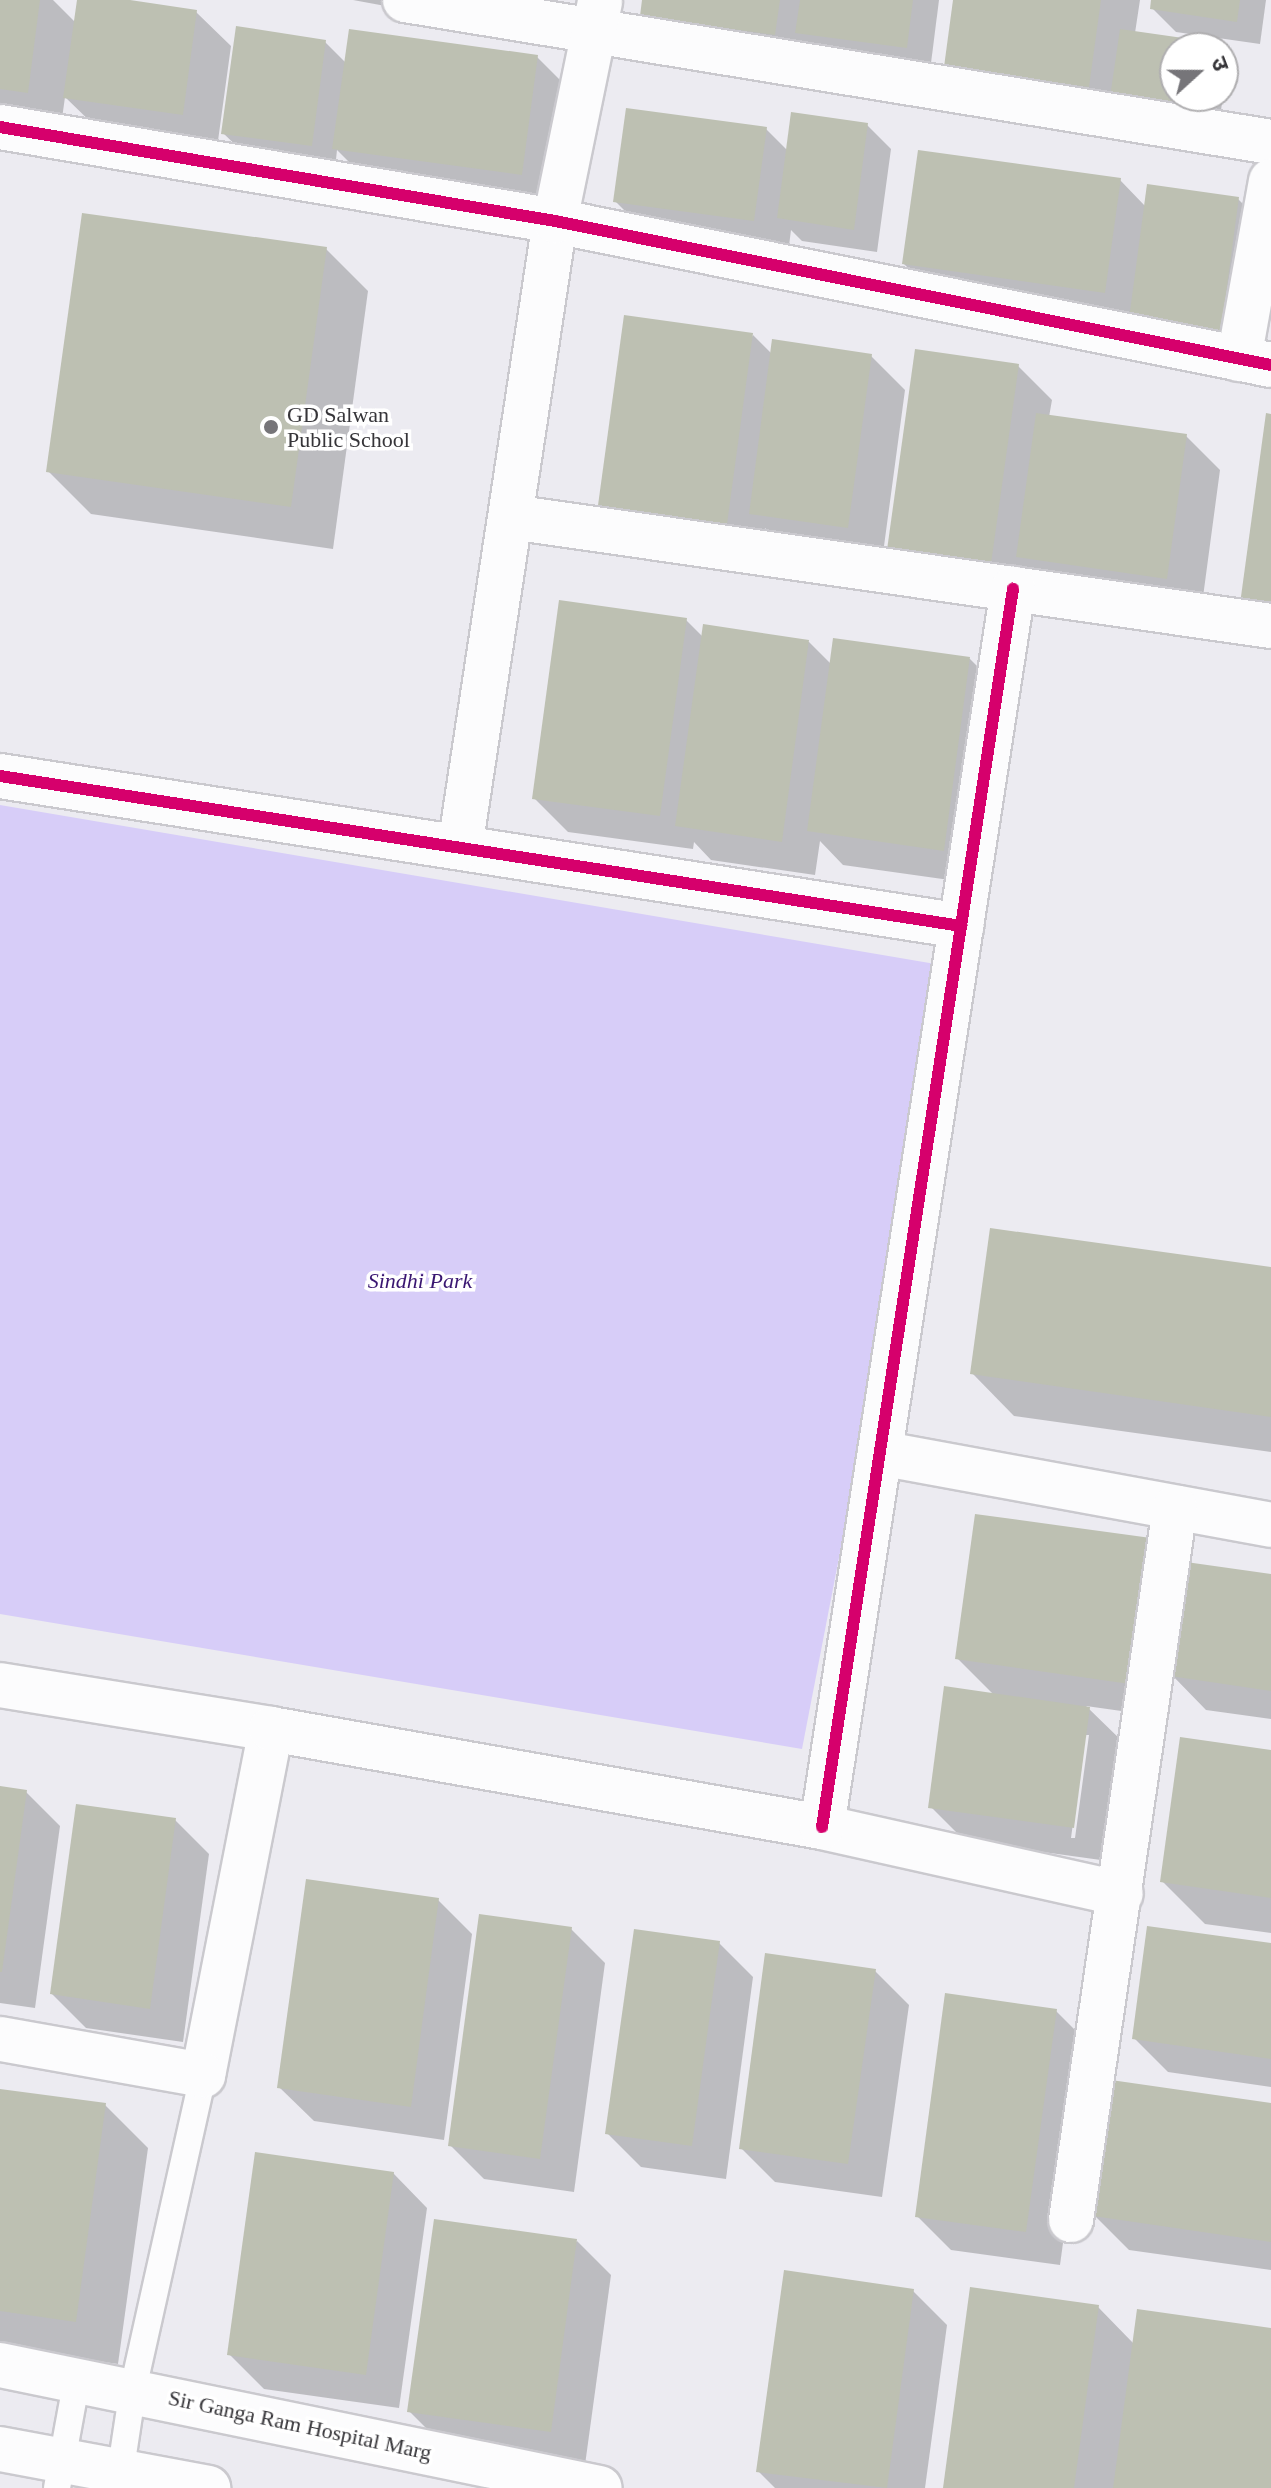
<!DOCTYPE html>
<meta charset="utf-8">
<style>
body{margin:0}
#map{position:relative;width:1271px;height:2488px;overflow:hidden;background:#ecebf1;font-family:"Times New Roman","Noto Sans Devanagari",serif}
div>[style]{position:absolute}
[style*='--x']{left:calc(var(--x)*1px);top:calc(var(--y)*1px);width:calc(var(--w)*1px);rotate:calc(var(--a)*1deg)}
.green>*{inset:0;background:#d7cdf8}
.shadow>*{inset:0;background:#0003}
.building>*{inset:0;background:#bdc0b2}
.roads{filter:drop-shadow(2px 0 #cac9ce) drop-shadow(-2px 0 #cac9ce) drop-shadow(0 2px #cac9ce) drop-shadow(0 -2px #cac9ce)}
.lane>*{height:26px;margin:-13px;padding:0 13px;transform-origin:13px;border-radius:13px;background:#fcfcfd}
.street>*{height:44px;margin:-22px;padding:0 22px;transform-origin:22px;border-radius:22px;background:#fcfcfd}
.secondary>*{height:44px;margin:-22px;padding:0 22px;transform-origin:22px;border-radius:22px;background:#fcfcfd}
.cycleway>*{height:12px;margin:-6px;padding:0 6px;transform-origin:6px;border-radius:6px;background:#d6006c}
.dots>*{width:22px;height:22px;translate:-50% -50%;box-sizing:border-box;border:4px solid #fff;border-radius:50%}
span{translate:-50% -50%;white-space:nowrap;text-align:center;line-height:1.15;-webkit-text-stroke:7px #fff;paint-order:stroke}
.poi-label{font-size:22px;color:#363539}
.left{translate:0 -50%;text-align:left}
.park-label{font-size:22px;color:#391671;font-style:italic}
.street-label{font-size:22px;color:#363539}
.north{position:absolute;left:1159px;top:32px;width:80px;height:80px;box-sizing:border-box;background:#fff;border:2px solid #afaeb0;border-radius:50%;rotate:69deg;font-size:22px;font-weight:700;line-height:32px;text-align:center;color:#363539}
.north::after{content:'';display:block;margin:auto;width:28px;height:36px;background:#767579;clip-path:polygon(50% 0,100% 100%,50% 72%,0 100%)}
</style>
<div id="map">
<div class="green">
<div style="clip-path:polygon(0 805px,953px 967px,802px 1749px,0 1614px)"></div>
</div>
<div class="shadow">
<div style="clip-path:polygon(0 0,53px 0,76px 23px,79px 0,196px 12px,231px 46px,217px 148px,100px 131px,65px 97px,61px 126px,0 117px)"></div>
<div style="clip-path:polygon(353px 0,419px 0,418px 12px)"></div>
<div style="clip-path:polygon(644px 0,939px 0,930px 71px,676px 49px,642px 15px)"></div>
<div style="clip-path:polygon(955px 0,1140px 0,1135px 33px,1208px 48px,1175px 48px,1175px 96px,1223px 96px,1223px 63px,1227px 67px,1218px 132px,980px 100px)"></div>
<div style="clip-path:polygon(1153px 0,1266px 0,1260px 44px,1176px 32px,1152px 8px)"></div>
<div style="clip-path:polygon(325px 42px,346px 63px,537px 57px,571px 91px,556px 208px,369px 182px,337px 150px,335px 169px,247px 156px,223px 133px)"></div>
<div style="clip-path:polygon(867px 125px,891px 149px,877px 252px,802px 241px,791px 230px,788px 254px,649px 235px,615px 201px,766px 129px,788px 151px)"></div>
<div style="clip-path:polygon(1120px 180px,1146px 207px,1238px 199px,1271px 232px,1253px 372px,939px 298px,904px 264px)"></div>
<div style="clip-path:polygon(326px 249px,368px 291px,333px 549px,91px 514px,48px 471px)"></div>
<div style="clip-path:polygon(753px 335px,772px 354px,871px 356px,905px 390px,882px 561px,785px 547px,765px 528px,759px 572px,632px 553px)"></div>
<div style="clip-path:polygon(1018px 366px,1052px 400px,1049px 417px,1186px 436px,1220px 470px,1201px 612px,1052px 591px,1029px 567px,1025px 597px,924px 583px)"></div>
<div style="clip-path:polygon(686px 620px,703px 637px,809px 642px,832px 665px,970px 659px,1004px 693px,978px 884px,843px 865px,820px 841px,815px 875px,711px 860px,694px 842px,693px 849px,568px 832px,534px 798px)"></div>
<div style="clip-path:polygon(1271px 1269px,1271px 1452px,1014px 1416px,972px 1373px)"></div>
<div style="clip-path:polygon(evenodd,1271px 1576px,1271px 1719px,1206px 1710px,1170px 1673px,1164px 1717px,1086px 1706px,1124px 1743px,1108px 1861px,965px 1841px,931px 1807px,994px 1695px,957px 1658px,1186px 1577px,1271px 1576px,1085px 1735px,1089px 1735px,1075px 1838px,1071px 1838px,1085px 1735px)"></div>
<div style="clip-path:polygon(1271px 1752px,1271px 1933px,1205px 1924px,1162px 1881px)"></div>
<div style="clip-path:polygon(0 1788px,26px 1792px,60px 1826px,35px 2008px,0 2003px)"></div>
<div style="clip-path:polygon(175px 1820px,209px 1854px,183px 2042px,86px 2028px,52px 1994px)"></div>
<div style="clip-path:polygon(438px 1900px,472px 1934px,444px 2140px,314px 2121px,279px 2087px)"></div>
<div style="clip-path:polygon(571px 1929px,605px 1963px,574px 2192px,484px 2179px,450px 2145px)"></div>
<div style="clip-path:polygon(719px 1943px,753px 1977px,726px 2179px,641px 2167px,607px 2133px)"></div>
<div style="clip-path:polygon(1271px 1945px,1271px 2087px,1168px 2072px,1134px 2038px)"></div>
<div style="clip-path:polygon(875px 1971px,909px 2005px,882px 2197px,775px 2182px,741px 2148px)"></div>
<div style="clip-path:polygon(1056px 2011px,1090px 2045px,1060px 2265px,951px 2250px,917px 2216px)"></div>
<div style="clip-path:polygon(0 2091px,105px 2105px,148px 2148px,118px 2364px,0 2347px)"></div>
<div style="clip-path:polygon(1271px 2105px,1271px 2270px,1129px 2250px,1095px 2216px)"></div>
<div style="clip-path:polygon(393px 2173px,427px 2208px,399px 2408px,264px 2389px,230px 2355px)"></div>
<div style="clip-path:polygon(577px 2241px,611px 2275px,585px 2465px,443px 2445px,409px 2411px)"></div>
<div style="clip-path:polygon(913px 2291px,947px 2325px,925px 2488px,775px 2488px,758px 2471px)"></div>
<div style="clip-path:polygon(1098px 2307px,1134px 2344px,1271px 2330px,1271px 2488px,946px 2488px)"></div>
</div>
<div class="building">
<div style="clip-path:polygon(0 0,40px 0,28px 93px,0 89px)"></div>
<div style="clip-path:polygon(77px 0,130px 0,197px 10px,183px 115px,63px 98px)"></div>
<div style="clip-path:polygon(642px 0,780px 0,775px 35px,640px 16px)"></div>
<div style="clip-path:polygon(800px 0,913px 0,907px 48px,795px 33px)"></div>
<div style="clip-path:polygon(953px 0,1101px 0,1089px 87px,944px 67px)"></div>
<div style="clip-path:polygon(1151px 0,1240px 0,1237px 22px,1150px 9px)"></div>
<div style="clip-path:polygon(236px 26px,326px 40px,312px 146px,221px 134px)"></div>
<div style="clip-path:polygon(349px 29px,538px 55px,522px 175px,332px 149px)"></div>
<div style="clip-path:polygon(1120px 29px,1204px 41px,1203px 48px,1175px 48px,1175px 96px,1197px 96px,1195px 110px,1110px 97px)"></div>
<div style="clip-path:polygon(626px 108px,767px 127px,754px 221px,613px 202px)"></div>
<div style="clip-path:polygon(791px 112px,868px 123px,854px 230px,777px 218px)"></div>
<div style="clip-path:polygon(918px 150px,1121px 178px,1105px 293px,902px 264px)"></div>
<div style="clip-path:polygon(1147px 184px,1239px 197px,1220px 339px,1128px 326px)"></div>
<div style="clip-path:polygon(82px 213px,327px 247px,291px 507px,46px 472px)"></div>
<div style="clip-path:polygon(624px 315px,753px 333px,725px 539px,596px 520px)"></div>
<div style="clip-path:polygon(772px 339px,872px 354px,848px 528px,749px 514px)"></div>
<div style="clip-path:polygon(915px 349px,1019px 364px,991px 564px,887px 550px)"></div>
<div style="clip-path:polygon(1036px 413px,1187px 434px,1167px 579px,1016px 557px)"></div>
<div style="clip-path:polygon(1266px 413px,1271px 414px,1271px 609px,1240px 604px)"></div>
<div style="clip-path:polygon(559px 600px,687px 618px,660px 816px,532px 799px)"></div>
<div style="clip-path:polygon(703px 624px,809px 640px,782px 842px,675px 826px)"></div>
<div style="clip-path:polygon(833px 638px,970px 657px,944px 851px,807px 831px)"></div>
<div style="clip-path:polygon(990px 1228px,1271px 1267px,1271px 1417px,970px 1374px)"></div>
<div style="clip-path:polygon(975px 1514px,1151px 1538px,1130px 1684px,955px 1659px)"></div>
<div style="clip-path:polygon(1186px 1562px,1271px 1574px,1271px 1691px,1170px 1676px)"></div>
<div style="clip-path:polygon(944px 1686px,1090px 1707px,1074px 1828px,928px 1808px)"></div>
<div style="clip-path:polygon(1180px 1737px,1271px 1750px,1271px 1898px,1160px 1882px)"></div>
<div style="clip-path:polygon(0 1786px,27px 1790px,2px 1972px,0 1972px)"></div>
<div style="clip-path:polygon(76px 1804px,176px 1818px,150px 2009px,50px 1994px)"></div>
<div style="clip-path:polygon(306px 1879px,439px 1898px,411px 2107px,277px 2088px)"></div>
<div style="clip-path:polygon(479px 1914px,572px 1927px,540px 2159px,448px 2146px)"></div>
<div style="clip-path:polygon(1147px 1926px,1271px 1943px,1271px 2059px,1132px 2039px)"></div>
<div style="clip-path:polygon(634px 1929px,720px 1941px,692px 2146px,605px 2134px)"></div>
<div style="clip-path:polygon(765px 1953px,876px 1969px,848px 2164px,739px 2149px)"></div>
<div style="clip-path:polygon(945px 1993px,1057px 2009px,1026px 2232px,915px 2217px)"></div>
<div style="clip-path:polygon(1111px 2080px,1271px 2103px,1271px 2242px,1093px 2216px)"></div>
<div style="clip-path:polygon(0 2089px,106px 2103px,76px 2322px,0 2311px)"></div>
<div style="clip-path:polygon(255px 2152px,394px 2172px,366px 2375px,227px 2355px)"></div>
<div style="clip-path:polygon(434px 2219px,577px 2239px,551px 2432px,407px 2412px)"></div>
<div style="clip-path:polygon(784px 2270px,914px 2289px,887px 2488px,756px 2472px)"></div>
<div style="clip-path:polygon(970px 2287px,1099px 2305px,1074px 2488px,943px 2488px)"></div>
<div style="clip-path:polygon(1137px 2309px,1271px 2328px,1271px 2488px,1113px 2488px)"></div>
</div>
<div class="roads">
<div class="lane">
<div style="--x:121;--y:2468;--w:80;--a:-81.4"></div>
<div style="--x:133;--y:2389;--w:322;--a:-77.4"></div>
<div style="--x:57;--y:2488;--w:111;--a:-79.6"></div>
</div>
<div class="street">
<div style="--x:405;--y:0;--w:878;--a:9.31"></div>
<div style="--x:0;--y:127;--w:563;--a:9.61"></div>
<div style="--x:555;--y:221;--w:730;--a:11.37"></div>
<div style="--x:1239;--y:359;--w:181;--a:-79.8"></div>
<div style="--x:511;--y:517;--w:768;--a:8.16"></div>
<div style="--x:0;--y:776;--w:973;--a:8.87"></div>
<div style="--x:460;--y:847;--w:633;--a:-81.37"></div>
<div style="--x:555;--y:221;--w:224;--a:-78.4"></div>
<div style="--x:880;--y:1453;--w:398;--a:10.4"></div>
<div style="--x:0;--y:1685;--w:275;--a:9.2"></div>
<div style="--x:271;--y:1729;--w:353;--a:101.1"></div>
<div style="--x:203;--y:2075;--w:206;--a:-169.9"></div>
<div style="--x:271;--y:1729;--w:560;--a:10.09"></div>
<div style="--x:822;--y:1827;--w:306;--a:12.6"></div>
<div style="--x:822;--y:1827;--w:1253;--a:-81.23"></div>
<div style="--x:1071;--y:2220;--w:720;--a:-81.69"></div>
</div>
<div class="secondary">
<div style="--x:0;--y:2365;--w:612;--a:11.59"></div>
<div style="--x:0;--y:2449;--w:212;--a:10.6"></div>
</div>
</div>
<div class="cycleway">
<div style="--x:0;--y:127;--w:563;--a:9.61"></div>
<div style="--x:555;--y:221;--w:730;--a:11.37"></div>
<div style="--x:0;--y:776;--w:973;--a:8.87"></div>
<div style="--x:822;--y:1827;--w:1253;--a:-81.23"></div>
</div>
<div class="dots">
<div style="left:271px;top:427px;background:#767579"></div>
</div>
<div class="poi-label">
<span class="left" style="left:287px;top:427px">GD Salwan<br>Public School</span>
</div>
<div class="park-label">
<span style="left:420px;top:1281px">Sindhi Park</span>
</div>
<div class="street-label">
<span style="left:300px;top:2425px;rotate:12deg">Sir Ganga Ram Hospital Marg</span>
</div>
<div class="north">उ</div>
</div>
